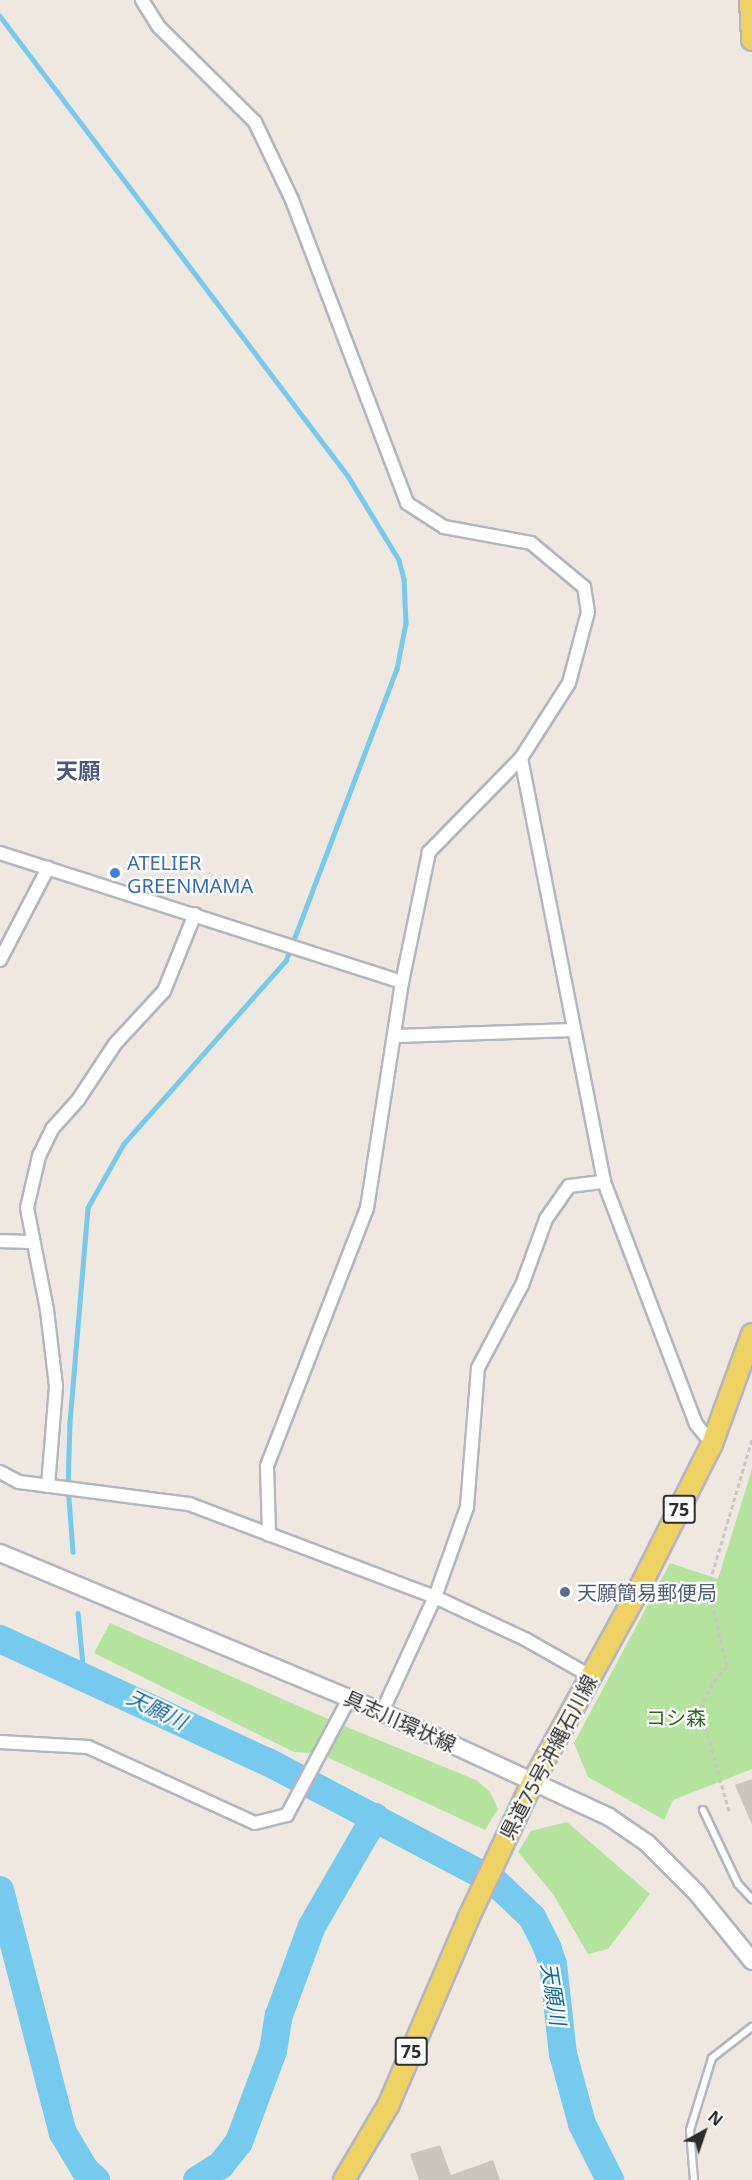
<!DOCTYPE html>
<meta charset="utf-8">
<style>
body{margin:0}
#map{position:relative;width:752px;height:2180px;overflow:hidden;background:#eee8e0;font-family:"Noto Sans","Noto Sans JP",sans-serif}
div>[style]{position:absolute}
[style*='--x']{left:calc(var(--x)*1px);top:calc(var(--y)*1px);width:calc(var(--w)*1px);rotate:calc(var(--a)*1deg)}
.green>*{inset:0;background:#b4e39e}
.stream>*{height:4.5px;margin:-2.25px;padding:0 2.25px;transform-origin:2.25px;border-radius:2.25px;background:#75caed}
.river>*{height:28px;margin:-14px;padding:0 14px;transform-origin:14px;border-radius:14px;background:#75caed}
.building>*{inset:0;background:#cac6be}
.path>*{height:3px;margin-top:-1.5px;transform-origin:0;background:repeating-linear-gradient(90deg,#c8c8c8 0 4.5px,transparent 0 7.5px)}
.roads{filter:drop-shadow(2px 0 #b3b6c0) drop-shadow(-2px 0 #b3b6c0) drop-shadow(0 2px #b3b6c0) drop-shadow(0 -2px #b3b6c0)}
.service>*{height:6px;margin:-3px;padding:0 3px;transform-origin:3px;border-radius:3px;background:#fff}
.minor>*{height:12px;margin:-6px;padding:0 6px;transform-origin:6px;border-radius:6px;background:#fff}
.secondary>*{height:16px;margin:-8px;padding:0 8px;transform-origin:8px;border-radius:8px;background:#fff}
.primary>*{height:20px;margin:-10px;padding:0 10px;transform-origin:10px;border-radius:10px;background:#efd264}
.dots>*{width:16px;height:16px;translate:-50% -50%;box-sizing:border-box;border:3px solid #fff;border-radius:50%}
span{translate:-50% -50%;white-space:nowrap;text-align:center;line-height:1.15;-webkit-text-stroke:4.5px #fff;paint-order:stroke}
.shield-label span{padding:2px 4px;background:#fff;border:2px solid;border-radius:4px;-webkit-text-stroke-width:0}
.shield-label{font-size:18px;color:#2d2d2d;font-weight:700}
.shop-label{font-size:20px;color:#366cbe}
.left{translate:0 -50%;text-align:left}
.service-label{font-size:20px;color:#4e5e75}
.park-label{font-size:20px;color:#2a6b1c}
.street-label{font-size:20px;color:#2d2d2d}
.water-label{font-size:21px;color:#10699e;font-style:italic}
.quarter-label{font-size:22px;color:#4d557e;font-weight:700}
.north{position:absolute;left:674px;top:2102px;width:60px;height:60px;-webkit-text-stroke:4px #fff;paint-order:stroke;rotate:40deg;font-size:16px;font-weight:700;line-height:24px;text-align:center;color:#2d2d2d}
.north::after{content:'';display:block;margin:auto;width:21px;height:27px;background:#2d2d2d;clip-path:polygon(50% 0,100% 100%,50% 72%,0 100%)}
</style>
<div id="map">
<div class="green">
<div style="clip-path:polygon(752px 1469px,752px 1769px,673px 1800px,664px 1820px,588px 1777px,574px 1743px,670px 1563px,718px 1579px)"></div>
<div style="clip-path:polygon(110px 1623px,328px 1719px,311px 1753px,294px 1752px,94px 1653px)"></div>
<div style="clip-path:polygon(342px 1725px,476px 1780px,490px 1792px,498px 1809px,485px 1830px,327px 1757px)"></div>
<div style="clip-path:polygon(567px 1822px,650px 1894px,608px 1949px,588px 1954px,553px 1894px,518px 1852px,531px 1831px)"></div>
</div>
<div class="stream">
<div style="--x:0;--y:16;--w:577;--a:52.89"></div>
<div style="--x:348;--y:476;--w:98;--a:58.7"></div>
<div style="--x:399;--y:560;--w:20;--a:75"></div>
<div style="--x:404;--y:579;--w:44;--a:87.4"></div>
<div style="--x:406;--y:623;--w:47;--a:101.1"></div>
<div style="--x:397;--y:669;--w:312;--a:110.8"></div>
<div style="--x:286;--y:961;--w:244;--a:131.5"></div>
<div style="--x:124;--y:1144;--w:73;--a:119.4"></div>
<div style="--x:88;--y:1208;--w:216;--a:94.8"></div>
<div style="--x:70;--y:1423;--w:62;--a:91.8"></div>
<div style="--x:68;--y:1485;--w:67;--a:85.7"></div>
<div style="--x:78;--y:1613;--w:62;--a:84.5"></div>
</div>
<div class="river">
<div style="--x:0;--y:1639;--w:295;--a:24.7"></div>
<div style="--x:268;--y:1762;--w:255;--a:27.8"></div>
<div style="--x:494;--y:1881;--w:52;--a:43.5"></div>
<div style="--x:532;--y:1917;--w:34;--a:63"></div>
<div style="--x:547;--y:1947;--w:18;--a:71"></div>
<div style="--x:553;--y:1964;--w:91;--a:83.7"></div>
<div style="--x:563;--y:2054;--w:73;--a:74.8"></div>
<div style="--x:582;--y:2124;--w:63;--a:63.4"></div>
<div style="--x:0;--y:1890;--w:251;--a:75.5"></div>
<div style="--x:63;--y:2133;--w:43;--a:59.3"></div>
<div style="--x:85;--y:2170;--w:15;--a:42"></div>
<div style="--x:197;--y:2180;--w:28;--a:-32"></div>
<div style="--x:221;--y:2165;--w:29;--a:-52"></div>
<div style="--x:239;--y:2142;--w:97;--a:-69.5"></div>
<div style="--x:273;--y:2051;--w:36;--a:-81"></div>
<div style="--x:279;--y:2015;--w:95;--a:-69.7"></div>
<div style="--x:312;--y:1926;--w:126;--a:-60"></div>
</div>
<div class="building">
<div style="clip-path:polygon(752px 1779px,752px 1825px,735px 1785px)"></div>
<div style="clip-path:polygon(440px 2145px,451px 2175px,493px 2160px,500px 2180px,419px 2180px,410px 2154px)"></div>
</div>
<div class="path">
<div style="--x:729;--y:1811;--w:107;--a:-105.7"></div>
<div style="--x:700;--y:1708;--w:30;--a:-63"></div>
<div style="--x:714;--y:1681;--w:20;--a:-49"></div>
<div style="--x:727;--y:1666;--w:80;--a:-103.7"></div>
<div style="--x:708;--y:1588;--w:155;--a:-73.5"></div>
</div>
<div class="roads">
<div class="service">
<div style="--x:703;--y:1810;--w:82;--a:64.7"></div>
<div style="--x:738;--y:1884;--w:21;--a:47"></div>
<div style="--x:694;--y:2180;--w:50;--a:-94.6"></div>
<div style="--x:690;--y:2130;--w:75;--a:-73"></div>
<div style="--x:712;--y:2058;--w:51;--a:-37.8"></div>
</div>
<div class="minor">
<div style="--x:142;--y:0;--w:31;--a:58"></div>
<div style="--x:158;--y:26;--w:136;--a:44.7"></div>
<div style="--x:255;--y:122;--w:86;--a:64.6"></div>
<div style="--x:292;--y:200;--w:324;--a:69.2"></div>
<div style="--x:407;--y:503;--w:44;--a:33"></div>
<div style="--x:444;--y:527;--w:88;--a:10.4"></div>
<div style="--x:531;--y:543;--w:69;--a:39.7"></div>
<div style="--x:584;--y:587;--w:25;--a:81"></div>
<div style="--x:588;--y:612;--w:73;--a:105"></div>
<div style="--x:569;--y:683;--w:89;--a:122.6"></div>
<div style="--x:521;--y:758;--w:132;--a:134.4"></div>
<div style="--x:429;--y:852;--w:133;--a:101.7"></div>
<div style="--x:402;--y:982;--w:229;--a:98.8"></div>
<div style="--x:367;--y:1208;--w:277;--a:111.2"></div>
<div style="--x:267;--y:1466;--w:69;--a:88.3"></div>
<div style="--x:521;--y:758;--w:432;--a:78.9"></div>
<div style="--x:604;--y:1182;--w:259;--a:69.2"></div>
<div style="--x:696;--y:1424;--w:26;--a:51"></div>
<div style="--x:0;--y:853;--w:422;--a:17.8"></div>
<div style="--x:0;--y:960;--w:104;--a:-62.4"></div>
<div style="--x:395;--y:1036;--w:179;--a:-1.9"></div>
<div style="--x:0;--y:1241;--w:33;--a:2"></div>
<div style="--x:0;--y:1472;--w:21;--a:28"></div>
<div style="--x:19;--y:1482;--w:171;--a:7.4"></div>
<div style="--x:189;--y:1504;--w:263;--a:20.7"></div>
<div style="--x:435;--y:1597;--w:99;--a:25"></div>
<div style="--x:525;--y:1639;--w:75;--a:29.6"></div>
<div style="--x:48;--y:1486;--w:100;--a:-85.4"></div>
<div style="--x:56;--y:1386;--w:77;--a:-96.8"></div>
<div style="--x:47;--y:1310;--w:104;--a:-101.1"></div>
<div style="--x:27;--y:1208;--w:53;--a:-77"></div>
<div style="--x:39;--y:1156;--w:30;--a:-64"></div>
<div style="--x:52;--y:1129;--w:39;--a:-48"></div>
<div style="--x:78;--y:1100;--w:67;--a:-56.5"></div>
<div style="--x:115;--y:1044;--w:72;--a:-47.2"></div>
<div style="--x:164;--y:991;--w:83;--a:-68.1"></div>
<div style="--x:382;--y:1712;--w:127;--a:-65.3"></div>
<div style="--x:435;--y:1597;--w:96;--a:-70.4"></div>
<div style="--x:467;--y:1507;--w:139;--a:-85.5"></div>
<div style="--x:478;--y:1368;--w:94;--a:-62.1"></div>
<div style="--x:522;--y:1285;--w:70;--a:-70"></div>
<div style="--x:546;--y:1219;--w:40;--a:-55.1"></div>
<div style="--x:569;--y:1186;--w:35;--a:-7"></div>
<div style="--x:0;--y:1742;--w:88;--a:3.3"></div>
<div style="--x:88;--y:1747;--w:183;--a:24.5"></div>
<div style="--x:255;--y:1823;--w:33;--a:-14"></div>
<div style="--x:287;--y:1815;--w:132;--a:-61.9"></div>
</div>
<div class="secondary">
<div style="--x:0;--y:1553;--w:414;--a:22.6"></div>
<div style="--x:382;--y:1712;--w:250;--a:24.8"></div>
<div style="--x:609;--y:1817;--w:46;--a:34.4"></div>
<div style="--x:647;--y:1843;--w:69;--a:45"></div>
<div style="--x:696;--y:1892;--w:89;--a:50.9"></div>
</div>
<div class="primary">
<div style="--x:750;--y:0;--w:40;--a:87.1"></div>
<div style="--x:344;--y:2180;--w:86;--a:-59.3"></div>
<div style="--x:388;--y:2106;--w:206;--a:-66.8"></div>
<div style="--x:469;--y:1917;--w:150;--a:-64.8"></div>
<div style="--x:533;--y:1781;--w:224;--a:-61.1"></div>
<div style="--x:641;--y:1585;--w:158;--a:-63.3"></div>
<div style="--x:712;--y:1444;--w:117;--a:-70"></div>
</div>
</div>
<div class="dots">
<div style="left:115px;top:873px;background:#3f7fe0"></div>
<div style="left:565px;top:1592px;background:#5c6f8a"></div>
</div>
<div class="shield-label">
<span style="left:679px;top:1509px">75</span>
<span style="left:411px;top:2051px">75</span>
</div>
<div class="shop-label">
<span class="left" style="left:127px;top:874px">ATELIER<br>GREENMAMA</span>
</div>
<div class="service-label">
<span class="left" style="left:577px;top:1592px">天願簡易郵便局</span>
</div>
<div class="park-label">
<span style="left:676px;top:1717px">コシ森</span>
</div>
<div class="street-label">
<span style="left:400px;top:1721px;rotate:24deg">具志川環状線</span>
<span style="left:548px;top:1757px;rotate:-62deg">県道75号沖縄石川線</span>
</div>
<div class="water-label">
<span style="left:157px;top:1709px;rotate:26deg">天願川</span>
<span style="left:554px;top:1994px;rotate:81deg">天願川</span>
</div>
<div class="quarter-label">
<span style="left:78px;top:771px">天願</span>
</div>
<div class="north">N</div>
</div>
